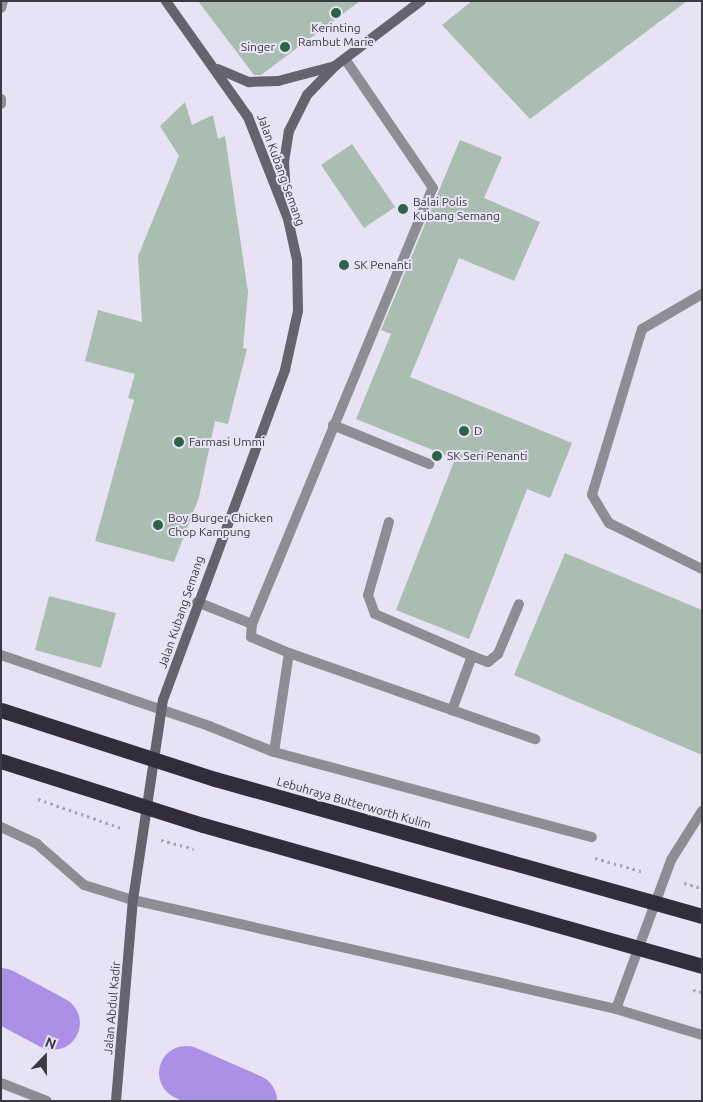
<!DOCTYPE html>
<style>
body{margin:0}
#map{position:relative;width:703px;height:1102px;overflow:hidden;background:#e7e2f4;font-family:Ubuntu,sans-serif}
div>[style]{position:absolute}
[style*='--x']{left:calc(var(--x)*1px);top:calc(var(--y)*1px);width:calc(var(--w)*1px);rotate:calc(var(--a)*1deg)}
.river>*{height:54px;margin:-27px;padding:0 27px;transform-origin:27px;border-radius:27px;background:#ac90e6}
.building>*{inset:0;background:#aabdb1}
.path>*{height:3px;margin-top:-1.5px;transform-origin:0;background:repeating-linear-gradient(90deg,#a8a4b3 0 2.5px,transparent 0 6.5px)}
.lane>*{height:10px;margin:-5px;padding:0 5px;transform-origin:5px;border-radius:5px;background:#8e8c94}
.street>*{height:10px;margin:-5px;padding:0 5px;transform-origin:5px;border-radius:5px;background:#8e8c94}
.secondary>*{height:10px;margin:-5px;padding:0 5px;transform-origin:5px;border-radius:5px;background:#66636e}
.highway>*{height:15px;margin:-7.5px;padding:0 7.5px;transform-origin:7.5px;border-radius:7.5px;background:#322d3c}
.dots>*{width:14px;height:14px;translate:-50% -50%;box-sizing:border-box;border:2px solid #e7e2f4;border-radius:50%}
span{translate:-50% -50%;white-space:nowrap;text-align:center;line-height:1.15;-webkit-text-stroke:4px #e7e2f4;paint-order:stroke}
.poi-label{font-size:12px;color:#3b3941}
.right{translate:-100% -50%;text-align:right}
.left{translate:0 -50%;text-align:left}
.street-label{font-size:12px;color:#3b3941}
.frame{position:absolute;inset:0;border:2px solid #3b3941;pointer-events:none}
.north{position:absolute;left:20px;top:1032px;width:50px;height:50px;-webkit-text-stroke:4px #e7e2f4;paint-order:stroke;rotate:22deg;font-size:14px;font-weight:700;line-height:20px;text-align:center;color:#3b3941}
.north::after{content:'';display:block;margin:auto;width:18px;height:22px;background:#3b3941;clip-path:polygon(50% 0,100% 100%,50% 72%,0 100%)}
</style>
<div id="map">
<div class="river">
<div style="--x:1;--y:995;--w:59;--a:28.3"></div>
<div style="--x:186;--y:1073;--w:70;--a:23.6"></div>
</div>
<div class="building">
<div style="clip-path:polygon(198px 1px,360px 1px,261px 75px,254px 75px)"></div>
<div style="clip-path:polygon(472px 1px,687px 1px,530px 119px,442px 25px)"></div>
<div style="clip-path:polygon(185px 102px,192px 125px,213px 115px,218px 139px,225px 136px,248px 292px,243px 348px,247px 349px,228px 424px,215px 421px,199px 497px,174px 562px,95px 541px,134px 400px,128px 398px,135px 374px,85px 361px,98px 310px,142px 322px,138px 256px,179px 156px,160px 126px)"></div>
<div style="clip-path:polygon(460px 140px,502px 157px,484px 198px,540px 222px,514px 281px,459px 258px,410px 377px,572px 443px,550px 498px,527px 489px,469px 639px,396px 610px,455px 459px,356px 419px,391px 334px,381px 330px)"></div>
<div style="clip-path:polygon(352px 144px,395px 207px,364px 228px,321px 165px)"></div>
<div style="clip-path:polygon(565px 553px,702px 610px,702px 755px,514px 675px)"></div>
<div style="clip-path:polygon(49px 596px,116px 613px,101px 668px,35px 650px)"></div>
</div>
<div class="path">
<div style="--x:38;--y:799;--w:91;--a:19.2"></div>
<div style="--x:161;--y:840;--w:34;--a:15"></div>
<div style="--x:595;--y:858;--w:51;--a:15.9"></div>
<div style="--x:684;--y:883;--w:19;--a:16"></div>
<div style="--x:693;--y:990;--w:9;--a:13"></div>
</div>
<div class="lane">
<div style="--x:333;--y:425;--w:104;--a:22.1"></div>
<div style="--x:389;--y:522;--w:76;--a:106"></div>
<div style="--x:368;--y:595;--w:20;--a:70"></div>
<div style="--x:375;--y:614;--w:106;--a:23.4"></div>
<div style="--x:472;--y:656;--w:58;--a:110.3"></div>
<div style="--x:197;--y:602;--w:59;--a:21.8"></div>
<div style="--x:289;--y:653;--w:41;--a:-157.2"></div>
<div style="--x:251;--y:637;--w:13;--a:-86"></div>
<div style="--x:252;--y:624;--w:472;--a:-67.5"></div>
<div style="--x:433;--y:188;--w:156;--a:-124.3"></div>
<div style="--x:472;--y:656;--w:17;--a:21"></div>
<div style="--x:488;--y:662;--w:13;--a:-39"></div>
<div style="--x:498;--y:654;--w:54;--a:-67.2"></div>
<div style="--x:209;--y:726;--w:70;--a:21.8"></div>
<div style="--x:274;--y:752;--w:329;--a:15"></div>
<div style="--x:274;--y:752;--w:100;--a:-81.4"></div>
<div style="--x:289;--y:653;--w:261;--a:19.3"></div>
</div>
<div class="street">
<div style="--x:1;--y:8;--w:7;--a:-74"></div>
<div style="--x:1;--y:99;--w:5;--a:90"></div>
<div style="--x:702;--y:294;--w:69;--a:149.7"></div>
<div style="--x:642;--y:329;--w:173;--a:106.8"></div>
<div style="--x:592;--y:495;--w:33;--a:59"></div>
<div style="--x:609;--y:523;--w:104;--a:26.3"></div>
<div style="--x:1;--y:655;--w:220;--a:18.8"></div>
<div style="--x:1;--y:827;--w:40;--a:25"></div>
<div style="--x:37;--y:844;--w:62;--a:41.1"></div>
<div style="--x:84;--y:885;--w:51;--a:17"></div>
<div style="--x:133;--y:900;--w:495;--a:12.7"></div>
<div style="--x:616;--y:1009;--w:90;--a:16.8"></div>
<div style="--x:616;--y:1009;--w:159;--a:-69.7"></div>
<div style="--x:671;--y:860;--w:58;--a:-57.7"></div>
<div style="--x:1;--y:1083;--w:49;--a:21.4"></div>
</div>
<div class="secondary">
<div style="--x:218;--y:69;--w:34;--a:23"></div>
<div style="--x:249;--y:82;--w:29;--a:-2"></div>
<div style="--x:278;--y:81;--w:59;--a:-14.7"></div>
<div style="--x:287;--y:209;--w:47;--a:-93.7"></div>
<div style="--x:284;--y:162;--w:31;--a:-81"></div>
<div style="--x:289;--y:131;--w:40;--a:-63.4"></div>
<div style="--x:307;--y:95;--w:40;--a:-46"></div>
<div style="--x:335;--y:66;--w:108;--a:-37.1"></div>
<div style="--x:116;--y:1101;--w:202;--a:-85.2"></div>
<div style="--x:133;--y:900;--w:202;--a:-81.5"></div>
<div style="--x:163;--y:700;--w:352;--a:-69.7"></div>
<div style="--x:285;--y:370;--w:60;--a:-77.6"></div>
<div style="--x:298;--y:311;--w:51;--a:-91.1"></div>
<div style="--x:297;--y:260;--w:42;--a:-102.4"></div>
<div style="--x:288;--y:219;--w:110;--a:-111.4"></div>
<div style="--x:248;--y:117;--w:142;--a:-125.3"></div>
</div>
<div class="highway">
<div style="--x:1;--y:710;--w:225;--a:17.9"></div>
<div style="--x:215;--y:779;--w:506;--a:15.71"></div>
<div style="--x:1;--y:761;--w:212;--a:17.6"></div>
<div style="--x:203;--y:825;--w:519;--a:15.78"></div>
</div>
<div class="dots">
<div style="left:336px;top:13px;background:#2e6348"></div>
<div style="left:285px;top:47px;background:#2e6348"></div>
<div style="left:403px;top:209px;background:#2e6348"></div>
<div style="left:344px;top:265px;background:#2e6348"></div>
<div style="left:464px;top:431px;background:#2e6348"></div>
<div style="left:179px;top:442px;background:#2e6348"></div>
<div style="left:437px;top:456px;background:#2e6348"></div>
<div style="left:158px;top:525px;background:#2e6348"></div>
</div>
<div class="poi-label">
<span style="left:336px;top:35px">Kerinting<br>Rambut Marie</span>
<span class="right" style="left:275px;top:47px">Singer</span>
<span class="left" style="left:413px;top:209px">Balai Polis<br>Kubang Semang</span>
<span class="left" style="left:354px;top:265px">SK Penanti</span>
<span class="left" style="left:474px;top:431px">D</span>
<span class="left" style="left:189px;top:442px">Farmasi Ummi</span>
<span class="left" style="left:447px;top:456px">SK Seri Penanti</span>
<span class="left" style="left:168px;top:525px">Boy Burger Chicken<br>Chop Kampung</span>
</div>
<div class="street-label">
<span style="left:281px;top:170px;rotate:70deg">Jalan Kubang Semang</span>
<span style="left:181px;top:612px;rotate:-71deg">Jalan Kubang Semang</span>
<span style="left:354px;top:803px;rotate:16deg">Lebuhraya Butterworth Kulim</span>
<span style="left:112px;top:1008px;rotate:-85deg">Jalan Abdul Kadir</span>
</div>
<div class="frame"></div>
<div class="north">N</div>
</div>
